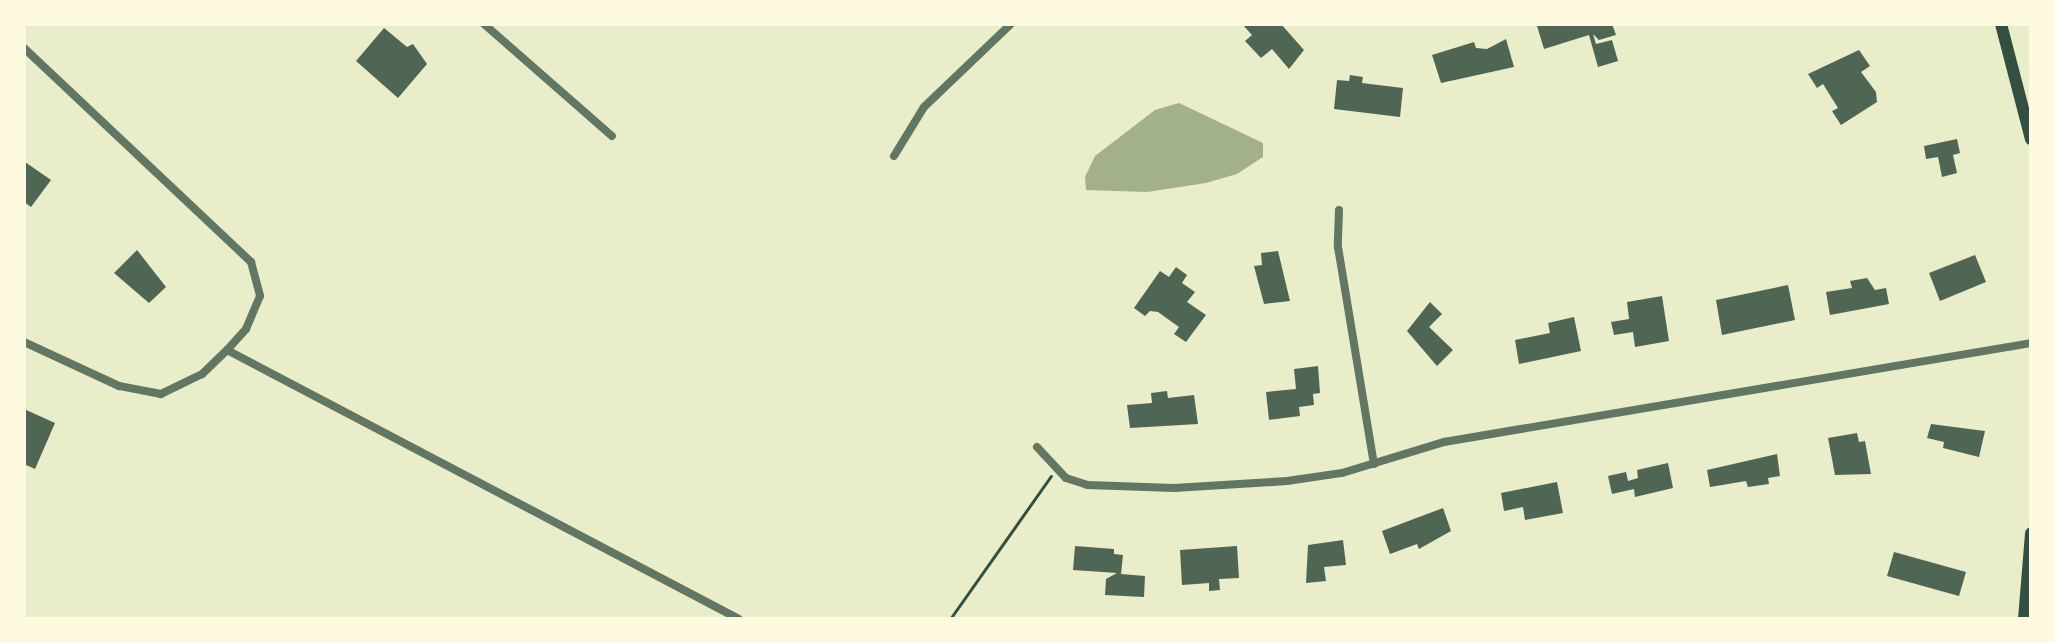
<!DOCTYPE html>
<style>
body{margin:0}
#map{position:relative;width:2055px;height:643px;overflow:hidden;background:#e9edc9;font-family:"Nunito Sans",sans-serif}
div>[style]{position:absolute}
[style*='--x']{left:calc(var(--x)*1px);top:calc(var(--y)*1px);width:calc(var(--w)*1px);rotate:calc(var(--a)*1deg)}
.water>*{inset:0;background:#a3b18a}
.building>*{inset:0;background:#4f6655}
.path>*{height:3px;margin:-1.5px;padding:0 1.5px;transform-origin:1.5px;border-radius:1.5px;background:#344e41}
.minor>*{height:8px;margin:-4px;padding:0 4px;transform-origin:4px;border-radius:4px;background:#617663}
.secondary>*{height:12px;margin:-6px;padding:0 6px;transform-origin:6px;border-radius:6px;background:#344e41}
span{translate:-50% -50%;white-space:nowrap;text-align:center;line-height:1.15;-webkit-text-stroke:8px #fefae0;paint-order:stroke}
.frame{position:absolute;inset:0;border:26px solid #fefae0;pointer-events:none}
</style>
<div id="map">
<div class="water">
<div style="clip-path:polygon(1179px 103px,1263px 143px,1263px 157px,1237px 174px,1206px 183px,1147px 192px,1086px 190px,1085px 177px,1095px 156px,1155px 110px)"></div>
</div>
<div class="building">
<div style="clip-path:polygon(1242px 24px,1281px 24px,1304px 50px,1289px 69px,1272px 49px,1261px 58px,1245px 41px,1252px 35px)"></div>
<div style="clip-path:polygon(1612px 24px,1616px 35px,1599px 40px,1593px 34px,1596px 44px,1612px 40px,1618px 61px,1598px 67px,1589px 35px,1544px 49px,1537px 26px)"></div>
<div style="clip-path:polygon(384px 28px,407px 47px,413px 44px,427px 64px,398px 98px,356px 61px)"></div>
<div style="clip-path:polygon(1506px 39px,1514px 67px,1441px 83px,1432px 55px,1474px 42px,1476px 48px,1487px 49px)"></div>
<div style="clip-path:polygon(1859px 50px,1870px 66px,1861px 72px,1876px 92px,1877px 102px,1841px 125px,1832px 111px,1838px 108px,1823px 84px,1817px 88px,1808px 74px)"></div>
<div style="clip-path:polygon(1350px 75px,1363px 77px,1362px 83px,1403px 88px,1400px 117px,1334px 109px,1337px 80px,1349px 81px)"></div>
<div style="clip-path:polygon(1957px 139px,1960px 153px,1953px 155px,1957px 173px,1942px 177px,1938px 157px,1926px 159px,1924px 146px)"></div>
<div style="clip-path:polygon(25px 162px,51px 180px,31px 207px,24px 202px)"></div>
<div style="clip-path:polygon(137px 250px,166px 287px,149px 303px,114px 273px)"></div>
<div style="clip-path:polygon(1278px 251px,1290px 301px,1264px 304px,1254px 266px,1262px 265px,1261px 253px)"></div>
<div style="clip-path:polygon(1975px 255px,1986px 282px,1940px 301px,1929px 273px)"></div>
<div style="clip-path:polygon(1176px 267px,1187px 275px,1182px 283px,1195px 292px,1187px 302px,1206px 315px,1186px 342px,1174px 334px,1179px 327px,1158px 312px,1150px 311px,1145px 316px,1134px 308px,1160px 271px,1169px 277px)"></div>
<div style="clip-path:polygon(1867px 278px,1875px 290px,1886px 288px,1889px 304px,1830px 315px,1826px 292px,1852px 288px,1850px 281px)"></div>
<div style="clip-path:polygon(1788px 285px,1795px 320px,1722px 335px,1716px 300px)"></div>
<div style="clip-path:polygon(1662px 296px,1669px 341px,1635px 347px,1633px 332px,1614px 335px,1611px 322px,1629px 319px,1627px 302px)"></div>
<div style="clip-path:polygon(1430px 302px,1442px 314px,1429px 327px,1453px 350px,1437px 366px,1407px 331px)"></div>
<div style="clip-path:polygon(1574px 317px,1581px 351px,1519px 364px,1515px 340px,1550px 333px,1548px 323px)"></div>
<div style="clip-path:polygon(1318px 366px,1320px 393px,1313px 394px,1314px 405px,1299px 407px,1300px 416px,1269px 420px,1266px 392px,1296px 389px,1294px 369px)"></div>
<div style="clip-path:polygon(1167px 391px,1168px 398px,1194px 395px,1198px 424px,1130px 428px,1127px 405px,1152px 403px,1151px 393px)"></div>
<div style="clip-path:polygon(24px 409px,55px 423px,35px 469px,24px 464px)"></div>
<div style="clip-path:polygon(1931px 424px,1985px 431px,1979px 457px,1943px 448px,1944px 442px,1927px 438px)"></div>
<div style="clip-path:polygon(1857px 433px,1859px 442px,1865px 441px,1871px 474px,1835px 475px,1828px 438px)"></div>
<div style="clip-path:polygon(1777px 454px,1780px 476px,1768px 478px,1769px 484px,1748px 487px,1746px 481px,1710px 487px,1707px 470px)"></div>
<div style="clip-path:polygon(1668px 463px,1673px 488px,1635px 497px,1634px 489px,1612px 494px,1608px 476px,1626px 472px,1628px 481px,1638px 478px,1637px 470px)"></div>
<div style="clip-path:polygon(1557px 482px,1563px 513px,1525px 520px,1523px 507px,1504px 511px,1501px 493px)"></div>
<div style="clip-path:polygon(1443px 508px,1451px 531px,1419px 549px,1417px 544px,1390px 554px,1382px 531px)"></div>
<div style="clip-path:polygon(1343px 540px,1346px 565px,1324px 567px,1326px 581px,1306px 583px,1308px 545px)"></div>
<div style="clip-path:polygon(1075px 546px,1114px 549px,1114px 554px,1123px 555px,1121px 574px,1145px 576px,1144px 597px,1105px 595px,1106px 579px,1117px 573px,1073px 570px)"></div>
<div style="clip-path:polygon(1237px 546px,1239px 578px,1219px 579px,1220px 590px,1209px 591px,1209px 583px,1182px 585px,1180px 550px)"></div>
<div style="clip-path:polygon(1894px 552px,1966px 572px,1959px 596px,1887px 576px)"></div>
</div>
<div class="path">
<div style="--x:950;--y:619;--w:175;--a:-54.8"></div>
</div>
<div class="minor">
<div style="--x:484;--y:24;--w:170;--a:41.2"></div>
<div style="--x:24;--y:48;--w:312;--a:43.3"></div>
<div style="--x:251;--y:262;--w:35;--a:75"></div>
<div style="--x:260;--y:296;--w:36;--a:113"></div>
<div style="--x:246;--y:329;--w:28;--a:132"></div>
<div style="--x:227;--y:350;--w:35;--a:136"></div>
<div style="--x:202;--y:374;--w:46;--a:154"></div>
<div style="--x:161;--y:394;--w:43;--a:-169.2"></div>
<div style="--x:119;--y:386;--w:105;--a:-155.1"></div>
<div style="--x:894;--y:156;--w:57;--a:-58.5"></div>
<div style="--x:924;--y:107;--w:120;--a:-43.7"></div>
<div style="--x:1339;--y:210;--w:37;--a:92"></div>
<div style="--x:1338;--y:247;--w:220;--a:80.6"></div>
<div style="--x:227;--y:350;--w:578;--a:27.72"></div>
<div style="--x:1037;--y:447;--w:42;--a:46.9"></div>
<div style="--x:1066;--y:478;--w:22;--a:18"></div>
<div style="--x:1087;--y:485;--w:87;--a:2"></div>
<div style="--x:1174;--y:488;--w:113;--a:-3.5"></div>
<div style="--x:1287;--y:481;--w:56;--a:-8.3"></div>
<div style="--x:1342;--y:473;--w:107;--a:-16.9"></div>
<div style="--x:1444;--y:442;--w:595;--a:-9.57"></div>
</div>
<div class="secondary">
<div style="--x:2001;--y:24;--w:119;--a:75.4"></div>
<div style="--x:2024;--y:619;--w:86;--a:-85.3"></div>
</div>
<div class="frame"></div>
</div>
